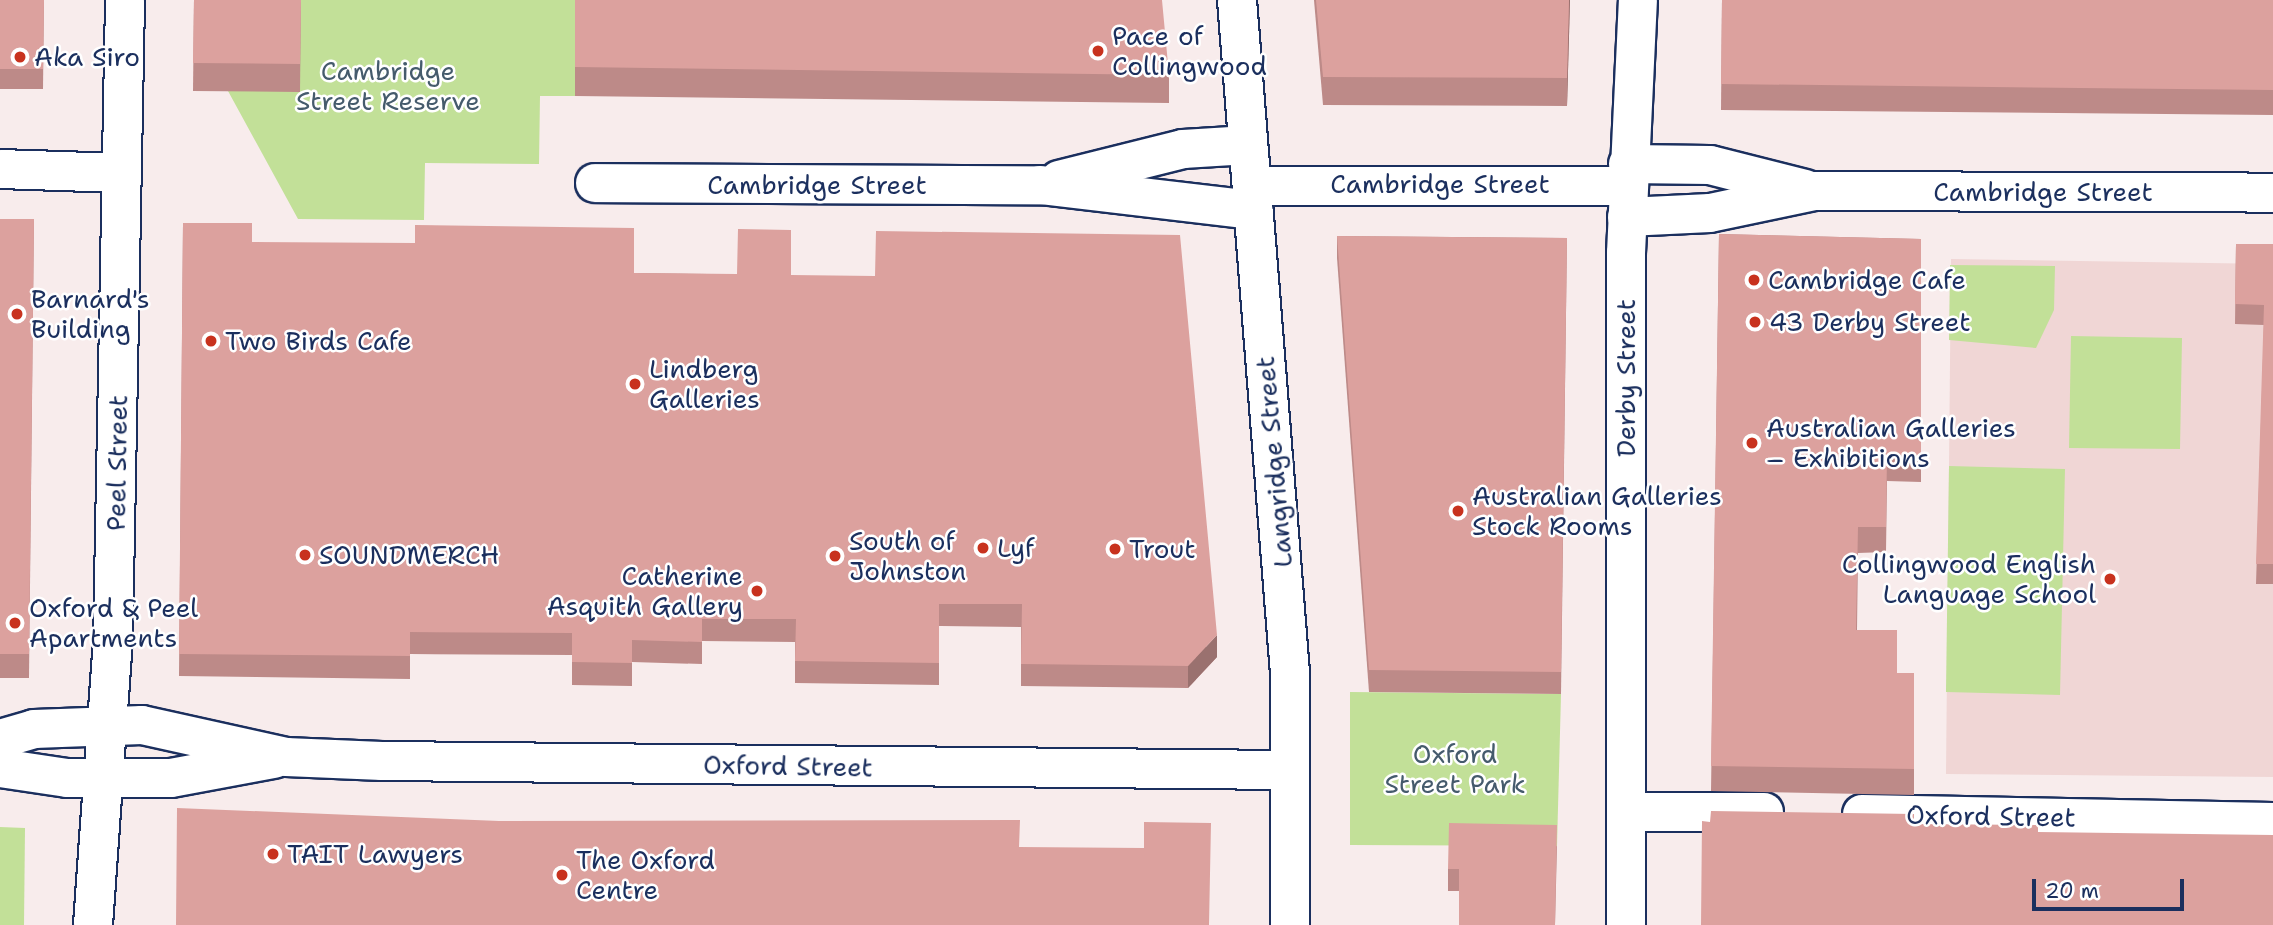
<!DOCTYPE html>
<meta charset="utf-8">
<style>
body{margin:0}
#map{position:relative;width:2273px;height:925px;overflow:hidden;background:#f8ecec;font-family:"Shantell Sans",sans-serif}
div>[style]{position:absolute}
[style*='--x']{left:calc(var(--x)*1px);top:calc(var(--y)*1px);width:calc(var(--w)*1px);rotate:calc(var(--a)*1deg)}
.built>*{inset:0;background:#f0d6d5}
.green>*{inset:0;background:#c2e098}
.roads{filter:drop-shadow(2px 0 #1b2f5e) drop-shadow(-2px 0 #1b2f5e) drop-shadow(0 2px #1b2f5e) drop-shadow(0 -2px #1b2f5e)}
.street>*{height:38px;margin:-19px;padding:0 19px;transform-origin:19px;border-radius:19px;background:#fff}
.secondary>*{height:38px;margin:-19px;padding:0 19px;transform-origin:19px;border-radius:19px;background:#fff}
.wall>*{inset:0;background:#bd8a88}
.shaded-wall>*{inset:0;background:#9a716f}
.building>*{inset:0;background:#dca19e}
.dots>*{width:19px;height:19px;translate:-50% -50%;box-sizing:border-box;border:4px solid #fff;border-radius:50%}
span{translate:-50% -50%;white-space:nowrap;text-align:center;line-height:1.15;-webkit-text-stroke:5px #fff;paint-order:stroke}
.poi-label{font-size:26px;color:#1b2f5e}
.left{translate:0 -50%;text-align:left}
.right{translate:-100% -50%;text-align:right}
.park-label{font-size:26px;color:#455b6c}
.street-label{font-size:26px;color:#1b2f5e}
.scale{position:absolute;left:2032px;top:879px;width:152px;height:32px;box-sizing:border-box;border:4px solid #1b2f5e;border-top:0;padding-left:9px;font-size:21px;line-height:24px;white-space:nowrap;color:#1b2f5e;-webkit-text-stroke:5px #fff;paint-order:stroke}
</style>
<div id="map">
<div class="built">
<div style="clip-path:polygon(1951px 259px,2273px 264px,2273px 777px,1946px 774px)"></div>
</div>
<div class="green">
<div style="clip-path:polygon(301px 0,575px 0,575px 96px,540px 96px,539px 164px,425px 163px,424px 220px,298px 219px,228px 91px)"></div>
<div style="clip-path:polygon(1950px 265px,2055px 266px,2054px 310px,2036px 348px,1949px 340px)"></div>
<div style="clip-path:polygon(2071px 336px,2182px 338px,2180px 449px,2069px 448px)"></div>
<div style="clip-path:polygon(1949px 466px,2065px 469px,2060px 695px,1946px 692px)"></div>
<div style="clip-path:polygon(1350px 692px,1561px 694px,1557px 846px,1350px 845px)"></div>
<div style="clip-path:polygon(0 827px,25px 828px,24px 925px,0 925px)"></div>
</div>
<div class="roads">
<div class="street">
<div style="--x:1628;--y:164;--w:82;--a:0.7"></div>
<div style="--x:1710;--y:165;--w:98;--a:14.2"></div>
<div style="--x:0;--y:169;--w:122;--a:1.9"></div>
<div style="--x:1059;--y:180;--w:128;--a:-14"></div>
<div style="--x:1183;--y:149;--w:65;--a:-3.5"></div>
<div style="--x:595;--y:183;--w:445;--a:0.3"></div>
<div style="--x:1040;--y:185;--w:215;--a:6.7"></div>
<div style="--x:1252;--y:186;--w:375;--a:0"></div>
<div style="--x:1627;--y:217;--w:83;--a:-2.8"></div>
<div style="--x:1710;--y:213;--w:106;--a:-11.9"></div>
<div style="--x:1814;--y:191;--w:459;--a:0.2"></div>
<div style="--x:0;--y:739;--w:35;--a:-16"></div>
<div style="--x:34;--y:729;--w:108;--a:-2.1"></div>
<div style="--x:142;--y:725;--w:148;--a:12.5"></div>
<div style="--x:286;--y:757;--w:96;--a:2.4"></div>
<div style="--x:382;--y:761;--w:908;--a:0.57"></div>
<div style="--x:0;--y:768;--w:68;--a:8.5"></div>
<div style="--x:67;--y:778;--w:104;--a:0"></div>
<div style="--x:171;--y:778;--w:105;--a:-10.5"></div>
<div style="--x:1626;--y:812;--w:138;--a:0"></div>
<div style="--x:1862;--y:814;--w:411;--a:1.1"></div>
<div style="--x:93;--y:925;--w:289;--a:-86"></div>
<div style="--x:113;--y:637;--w:637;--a:-88.92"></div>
<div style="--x:1626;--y:925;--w:672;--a:-90"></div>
<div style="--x:1626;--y:253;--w:253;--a:-87.3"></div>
</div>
<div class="secondary">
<div style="--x:1237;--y:0;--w:675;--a:85.5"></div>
<div style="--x:1290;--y:673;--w:252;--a:90"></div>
</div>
</div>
<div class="wall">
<div style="clip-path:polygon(0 0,44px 0,43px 89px,0 89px)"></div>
<div style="clip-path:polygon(194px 0,301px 0,300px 92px,193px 91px)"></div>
<div style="clip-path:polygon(575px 0,1169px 75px,1169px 103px,575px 96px)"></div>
<div style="clip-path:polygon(1314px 0,1570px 0,1567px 106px,1323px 105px)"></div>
<div style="clip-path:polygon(1722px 0,2273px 0,2273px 115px,1721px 110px)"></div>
<div style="clip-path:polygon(0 219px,34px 219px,29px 678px,0 678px)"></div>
<div style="clip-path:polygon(183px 223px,252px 242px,634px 273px,791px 275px,1217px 657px,1188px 688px,1021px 686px,1021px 627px,939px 626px,939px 685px,795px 683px,795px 642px,702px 641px,702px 664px,632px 662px,632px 686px,572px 685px,572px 655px,410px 654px,410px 679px,179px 676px)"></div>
<div style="clip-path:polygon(1719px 234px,1921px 239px,1921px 482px,1887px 481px,1886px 552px,1858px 553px,1857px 630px,1897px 673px,1914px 673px,1914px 795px,1711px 791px)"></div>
<div style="clip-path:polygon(1337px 236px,1567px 238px,1561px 694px,1369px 692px,1337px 258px)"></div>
<div style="clip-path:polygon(2236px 244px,2273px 244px,2273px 584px,2256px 584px,2264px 325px,2235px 324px)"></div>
<div style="clip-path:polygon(1557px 846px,1555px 925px,1459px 925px,1459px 891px,1448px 891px,1448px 869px)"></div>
</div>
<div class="shaded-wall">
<div style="clip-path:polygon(1569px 0,1570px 0,1567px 106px,1567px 78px)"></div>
<div style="clip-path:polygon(1217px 635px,1217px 657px,1188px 688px,1188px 666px)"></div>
</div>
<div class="building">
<div style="clip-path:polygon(0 0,44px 0,43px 69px,0 69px)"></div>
<div style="clip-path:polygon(194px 0,301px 0,300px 64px,193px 63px)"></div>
<div style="clip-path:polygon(575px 0,1162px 0,1169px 75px,575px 67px)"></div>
<div style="clip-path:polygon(1316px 0,1569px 0,1567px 78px,1323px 77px)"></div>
<div style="clip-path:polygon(1722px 0,2273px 0,2273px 90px,1721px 84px)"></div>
<div style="clip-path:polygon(0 219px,34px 219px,29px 654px,0 654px)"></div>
<div style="clip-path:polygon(183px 223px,252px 223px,252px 242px,415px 243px,415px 225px,634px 228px,634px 273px,737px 274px,738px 229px,791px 230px,791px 275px,875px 276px,876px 231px,1180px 235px,1217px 635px,1188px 666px,1021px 664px,1022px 604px,939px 604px,939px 663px,795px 661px,796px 619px,702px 619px,702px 642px,632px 640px,632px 663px,572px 662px,572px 633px,410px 632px,410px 656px,179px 654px)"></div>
<div style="clip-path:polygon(1719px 234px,1921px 239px,1921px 456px,1887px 455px,1886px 527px,1858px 527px,1856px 630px,1897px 630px,1897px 673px,1914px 673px,1914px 769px,1711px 766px)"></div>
<div style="clip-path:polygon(1337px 236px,1567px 238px,1561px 672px,1369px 670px)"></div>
<div style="clip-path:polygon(2236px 244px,2273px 244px,2273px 564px,2256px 564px,2264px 305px,2235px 304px)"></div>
<div style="clip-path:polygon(177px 808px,499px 821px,1020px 820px,1019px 847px,1144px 848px,1144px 822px,1211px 823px,1209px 925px,176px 925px)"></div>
<div style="clip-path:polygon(1711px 811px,1914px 814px,1914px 824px,2038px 825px,2038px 832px,2273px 835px,2273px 925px,1701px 925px,1702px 821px,1710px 822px)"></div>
<div style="clip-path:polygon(1449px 823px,1557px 825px,1555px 925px,1459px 925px,1459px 869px,1448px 869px)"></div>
</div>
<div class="dots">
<div style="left:1098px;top:51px;background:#c8321e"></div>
<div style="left:20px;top:57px;background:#c8321e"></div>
<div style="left:1754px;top:280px;background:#c8321e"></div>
<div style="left:17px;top:314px;background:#c8321e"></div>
<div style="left:1755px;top:322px;background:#c8321e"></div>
<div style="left:211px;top:341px;background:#c8321e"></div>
<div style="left:635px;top:384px;background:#c8321e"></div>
<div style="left:1752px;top:443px;background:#c8321e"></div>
<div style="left:1458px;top:511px;background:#c8321e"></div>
<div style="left:983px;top:548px;background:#c8321e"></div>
<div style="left:1115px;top:549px;background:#c8321e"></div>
<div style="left:305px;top:555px;background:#c8321e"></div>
<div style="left:835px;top:556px;background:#c8321e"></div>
<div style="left:2110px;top:579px;background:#c8321e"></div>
<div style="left:757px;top:591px;background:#c8321e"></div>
<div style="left:15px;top:623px;background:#c8321e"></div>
<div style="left:273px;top:854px;background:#c8321e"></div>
<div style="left:562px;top:875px;background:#c8321e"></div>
</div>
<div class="poi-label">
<span class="left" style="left:1112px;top:51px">Pace of<br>Collingwood</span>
<span class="left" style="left:34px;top:57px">Aka Siro</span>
<span class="left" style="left:1768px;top:280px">Cambridge Cafe</span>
<span class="left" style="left:31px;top:314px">Barnard's<br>Building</span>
<span class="left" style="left:1769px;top:322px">43 Derby Street</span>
<span class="left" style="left:225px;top:341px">Two Birds Cafe</span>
<span class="left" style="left:649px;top:384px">Lindberg<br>Galleries</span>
<span class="left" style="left:1766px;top:443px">Australian Galleries<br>– Exhibitions</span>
<span class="left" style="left:1472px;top:511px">Australian Galleries<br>Stock Rooms</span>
<span class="left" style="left:849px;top:556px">South of<br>Johnston</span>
<span class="left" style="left:997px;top:548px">Lyf</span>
<span class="left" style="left:1129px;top:549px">Trout</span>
<span class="left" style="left:319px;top:555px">SOUNDMERCH</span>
<span class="right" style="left:2096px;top:579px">Collingwood English<br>Language School</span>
<span class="right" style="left:743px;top:591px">Catherine<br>Asquith Gallery</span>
<span class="left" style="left:29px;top:623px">Oxford &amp; Peel<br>Apartments</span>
<span class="left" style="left:287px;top:854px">TAIT Lawyers</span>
<span class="left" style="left:576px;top:875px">The Oxford<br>Centre</span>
</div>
<div class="park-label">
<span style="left:388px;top:86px">Cambridge<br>Street Reserve</span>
<span style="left:1455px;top:769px">Oxford<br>Street Park</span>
</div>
<div class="street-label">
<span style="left:1440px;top:184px">Cambridge Street</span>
<span style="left:817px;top:185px">Cambridge Street</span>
<span style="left:2043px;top:192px">Cambridge Street</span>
<span style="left:1626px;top:378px;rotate:-90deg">Derby Street</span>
<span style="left:1274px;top:462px;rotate:-95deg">Langridge Street</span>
<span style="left:117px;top:463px;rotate:-89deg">Peel Street</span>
<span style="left:788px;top:766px;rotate:1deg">Oxford Street</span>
<span style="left:1991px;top:816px;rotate:1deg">Oxford Street</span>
</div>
<div class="scale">20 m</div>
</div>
